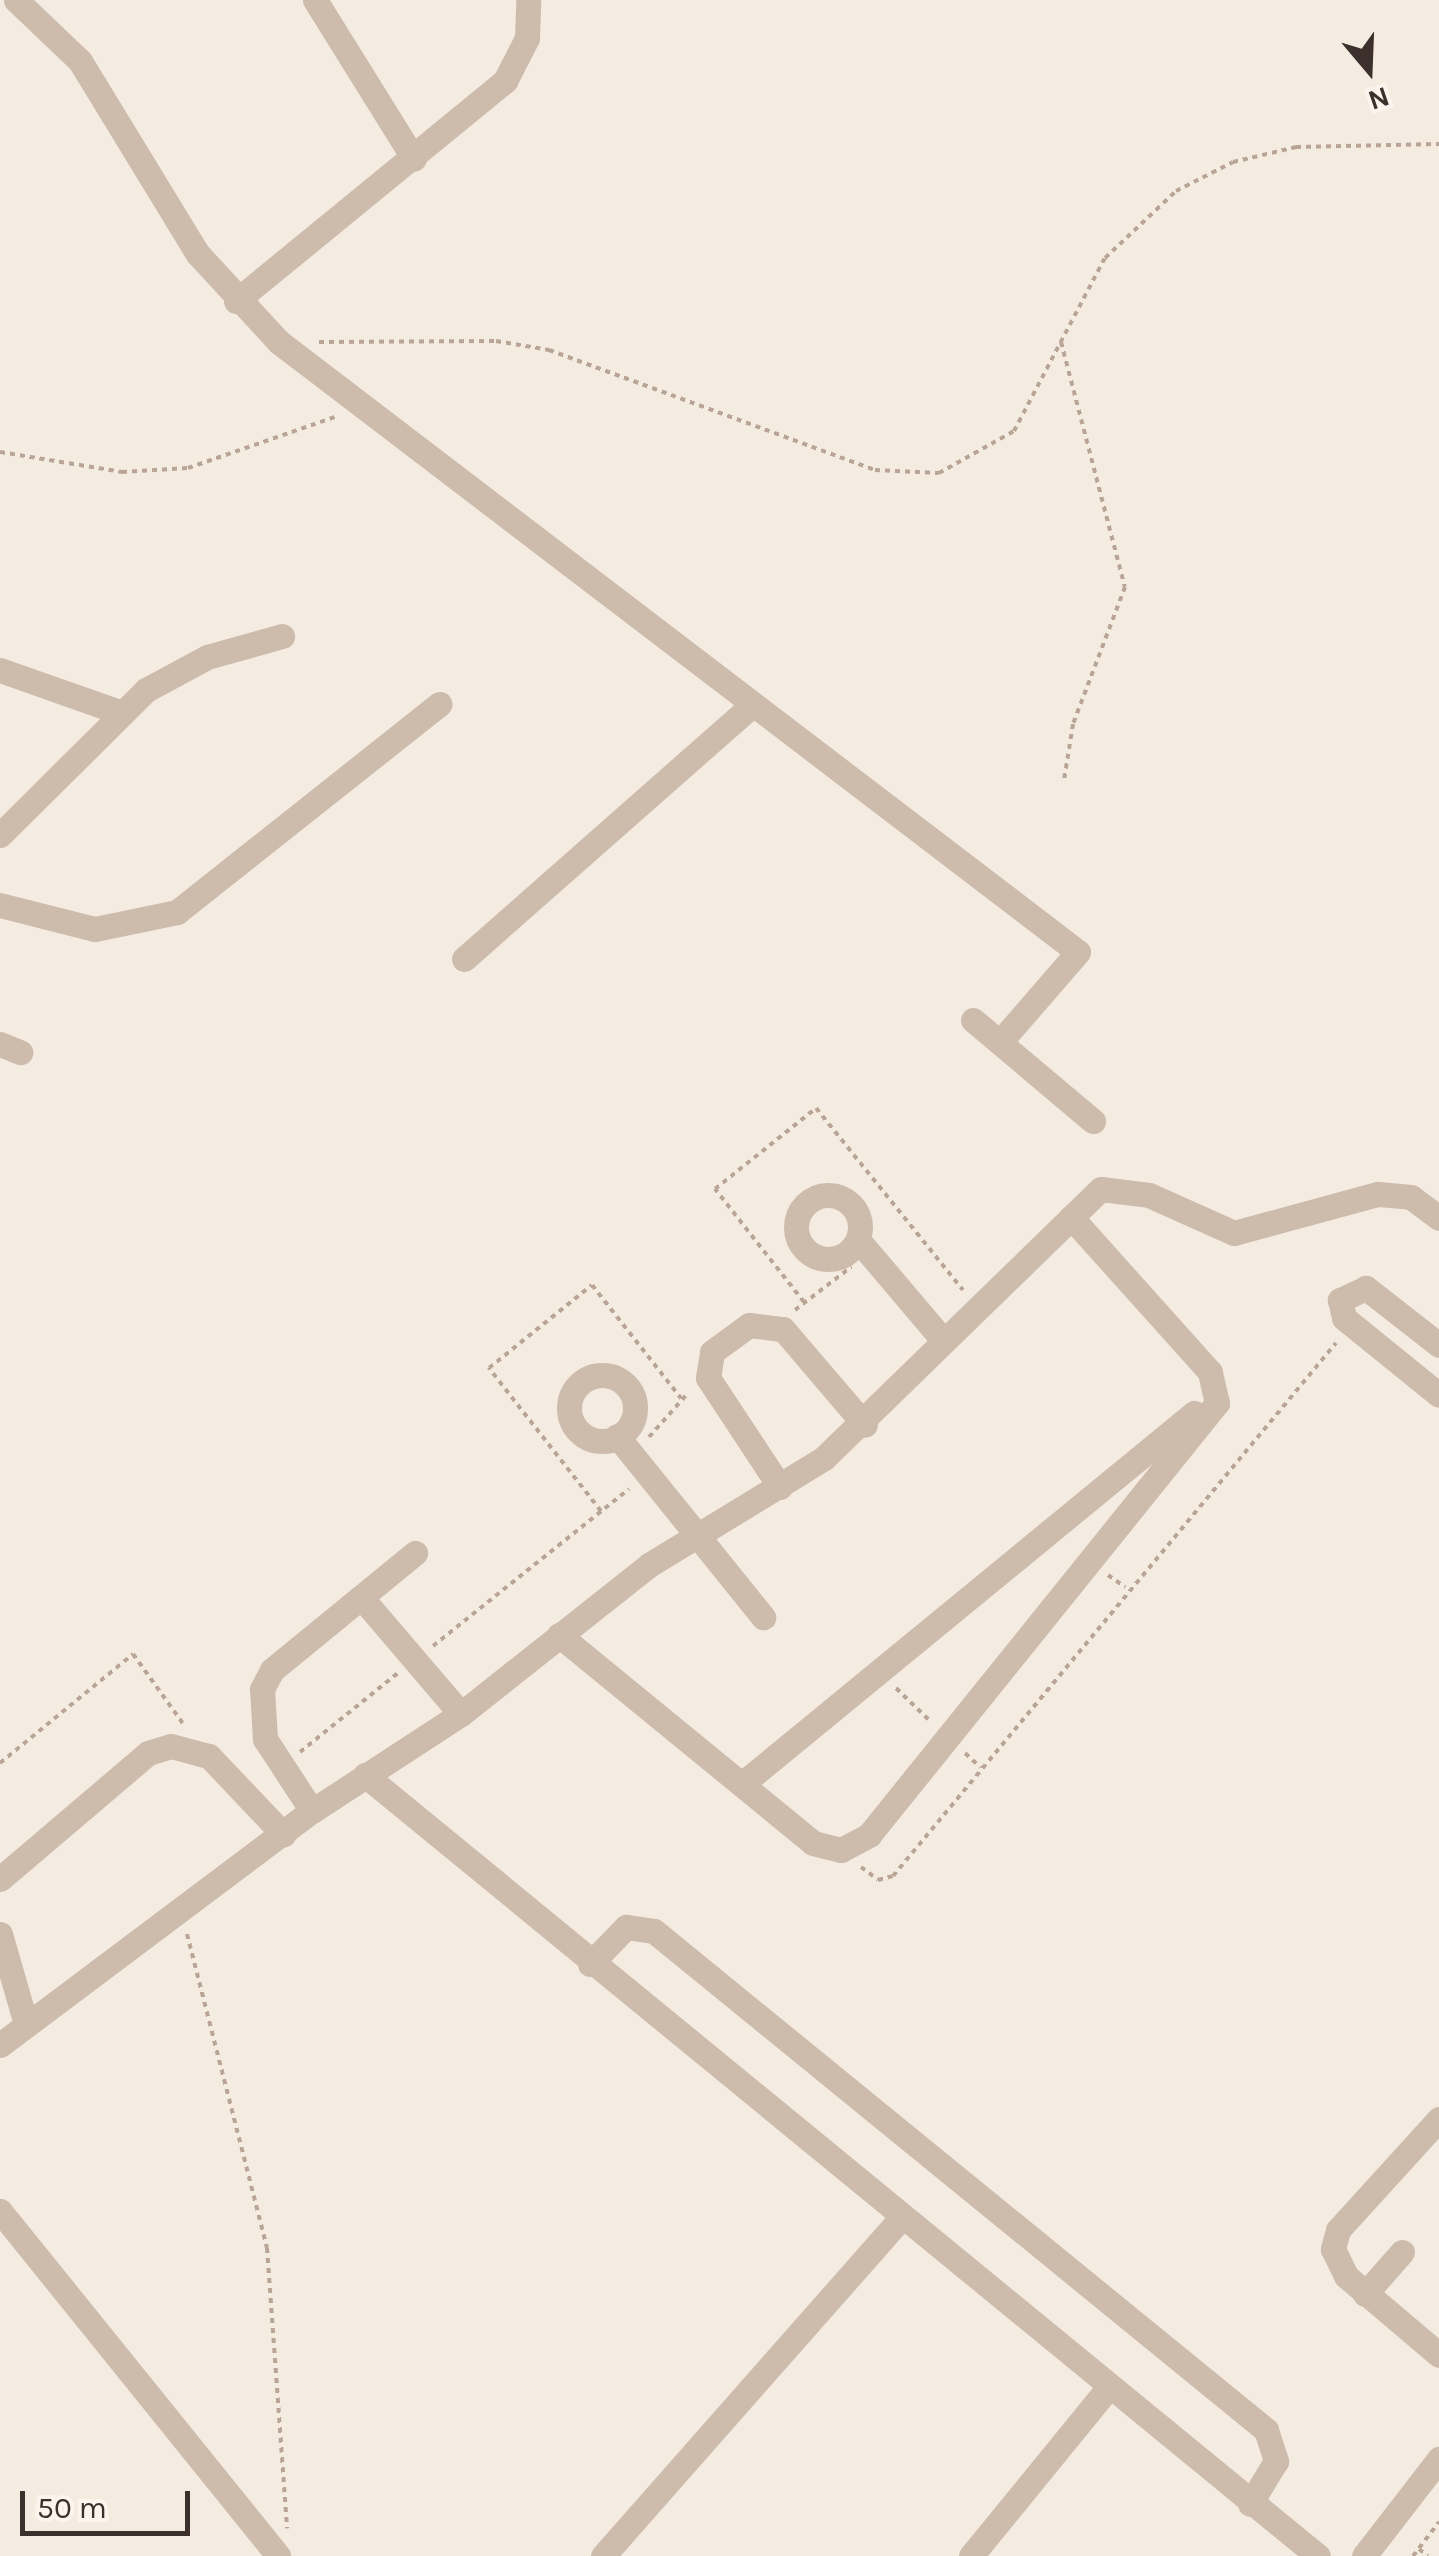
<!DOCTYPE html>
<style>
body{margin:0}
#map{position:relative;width:1439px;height:2556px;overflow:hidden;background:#f4ebe1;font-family:Karla,sans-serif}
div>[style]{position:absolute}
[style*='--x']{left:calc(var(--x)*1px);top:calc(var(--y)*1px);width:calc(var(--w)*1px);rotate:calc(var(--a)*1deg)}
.path>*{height:4px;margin-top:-2px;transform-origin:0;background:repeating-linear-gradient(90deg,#b9a596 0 5px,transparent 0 10px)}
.minor>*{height:25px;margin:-12.5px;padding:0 12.5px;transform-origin:12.5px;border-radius:12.5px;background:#cdbbac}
.minor>.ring{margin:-12.5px;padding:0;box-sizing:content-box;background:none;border:25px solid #cdbbac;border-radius:50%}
span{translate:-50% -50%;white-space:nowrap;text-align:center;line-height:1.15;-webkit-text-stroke:10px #fbf5ee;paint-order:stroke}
.north{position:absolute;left:1319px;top:20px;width:100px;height:100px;-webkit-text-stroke:8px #fbf5ee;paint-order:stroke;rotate:161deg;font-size:28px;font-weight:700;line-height:40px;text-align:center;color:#3b302b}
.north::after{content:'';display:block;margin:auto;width:35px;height:45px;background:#3b302b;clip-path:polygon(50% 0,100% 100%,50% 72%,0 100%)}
.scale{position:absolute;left:20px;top:2491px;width:170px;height:45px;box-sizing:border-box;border:5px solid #3b302b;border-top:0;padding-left:12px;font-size:30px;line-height:35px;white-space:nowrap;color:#3b302b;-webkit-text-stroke:8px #fbf5ee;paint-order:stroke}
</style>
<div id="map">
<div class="path">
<div style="--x:319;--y:342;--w:177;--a:-0.3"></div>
<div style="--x:496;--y:341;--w:54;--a:9.6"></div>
<div style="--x:549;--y:350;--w:347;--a:20.2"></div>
<div style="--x:875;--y:470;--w:64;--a:2.7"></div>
<div style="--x:939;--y:473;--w:86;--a:-29.2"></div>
<div style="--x:1014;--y:431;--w:195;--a:-62.3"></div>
<div style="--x:1105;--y:258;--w:98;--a:-43.3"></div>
<div style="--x:1176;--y:191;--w:64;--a:-27"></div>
<div style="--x:1233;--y:162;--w:65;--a:-13.4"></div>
<div style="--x:1296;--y:147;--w:143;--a:-1.2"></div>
<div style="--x:1061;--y:342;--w:253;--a:75.4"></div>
<div style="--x:1125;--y:587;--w:147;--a:110.8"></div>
<div style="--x:1073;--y:724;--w:57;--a:99.1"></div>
<div style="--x:0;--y:452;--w:124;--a:9.3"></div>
<div style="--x:122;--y:472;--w:66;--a:-3.5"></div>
<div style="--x:188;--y:468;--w:158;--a:-19.2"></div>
<div style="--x:804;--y:1302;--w:144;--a:-128.2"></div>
<div style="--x:715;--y:1189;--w:129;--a:-38.7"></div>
<div style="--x:816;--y:1108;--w:234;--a:51.1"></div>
<div style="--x:795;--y:1310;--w:71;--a:-37.5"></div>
<div style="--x:649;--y:1437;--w:59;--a:-48.4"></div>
<div style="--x:601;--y:1511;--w:182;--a:-128.1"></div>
<div style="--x:489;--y:1368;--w:132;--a:-38.9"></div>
<div style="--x:592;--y:1285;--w:144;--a:51.8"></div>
<div style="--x:1108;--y:1575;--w:21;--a:35"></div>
<div style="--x:433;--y:1646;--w:251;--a:-38.7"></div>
<div style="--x:896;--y:1688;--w:46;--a:44.1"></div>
<div style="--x:300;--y:1752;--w:126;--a:-38.9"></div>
<div style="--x:965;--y:1753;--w:21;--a:43"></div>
<div style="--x:0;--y:1763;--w:172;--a:-39.3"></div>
<div style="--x:133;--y:1654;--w:87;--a:54.3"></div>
<div style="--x:861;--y:1867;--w:21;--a:37"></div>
<div style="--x:878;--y:1880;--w:16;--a:-15"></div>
<div style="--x:893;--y:1876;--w:693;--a:-50.27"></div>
<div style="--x:187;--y:1934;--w:324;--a:75.7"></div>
<div style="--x:267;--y:2248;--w:281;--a:85.9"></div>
<div style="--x:1419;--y:2549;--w:11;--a:38"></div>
<div style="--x:1413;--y:2556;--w:43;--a:-52.6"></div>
</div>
<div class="minor">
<div style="--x:16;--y:0;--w:88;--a:43.6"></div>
<div style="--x:80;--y:61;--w:226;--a:58.6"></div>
<div style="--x:198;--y:254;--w:120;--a:47.4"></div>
<div style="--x:279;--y:342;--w:1005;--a:37.36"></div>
<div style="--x:1078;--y:952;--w:119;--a:130.9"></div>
<div style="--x:315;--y:0;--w:187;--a:58.1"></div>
<div style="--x:236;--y:301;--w:348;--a:-39.3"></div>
<div style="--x:505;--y:81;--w:48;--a:-62.9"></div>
<div style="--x:527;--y:38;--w:38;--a:-88"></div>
<div style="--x:0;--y:670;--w:126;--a:19.4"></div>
<div style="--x:0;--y:835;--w:206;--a:-44.8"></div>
<div style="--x:146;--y:690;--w:69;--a:-28.4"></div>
<div style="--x:207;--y:657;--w:78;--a:-15.6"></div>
<div style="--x:0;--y:905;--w:98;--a:14.2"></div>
<div style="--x:95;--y:929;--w:84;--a:-11.7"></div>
<div style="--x:177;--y:912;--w:335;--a:-38.4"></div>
<div style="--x:464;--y:959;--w:381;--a:-41.4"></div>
<div style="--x:973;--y:1020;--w:157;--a:40.1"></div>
<div style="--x:0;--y:1044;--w:22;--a:22"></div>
<div class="ring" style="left:796px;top:1195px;width:39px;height:39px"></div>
<div style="--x:859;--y:1241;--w:130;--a:49.7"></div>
<div style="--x:1439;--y:1345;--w:93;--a:-142"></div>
<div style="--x:1366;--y:1288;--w:29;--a:155"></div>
<div style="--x:1340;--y:1300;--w:18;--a:77"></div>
<div style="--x:1344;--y:1318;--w:122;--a:39"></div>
<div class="ring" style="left:569px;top:1375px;width:41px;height:41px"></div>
<div style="--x:617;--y:1436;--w:233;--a:51.1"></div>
<div style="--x:780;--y:1487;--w:131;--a:-123.4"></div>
<div style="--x:708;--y:1378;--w:26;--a:-81"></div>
<div style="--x:712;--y:1352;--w:46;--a:-36.1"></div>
<div style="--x:749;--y:1325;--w:34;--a:7"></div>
<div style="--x:783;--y:1329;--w:126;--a:49.5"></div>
<div style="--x:361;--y:1597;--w:154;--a:49.5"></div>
<div style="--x:559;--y:1635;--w:328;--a:39.3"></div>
<div style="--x:813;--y:1843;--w:29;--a:14"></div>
<div style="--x:841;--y:1850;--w:32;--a:-28"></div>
<div style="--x:869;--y:1835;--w:555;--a:-51.15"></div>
<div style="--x:1217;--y:1403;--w:32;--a:-103"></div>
<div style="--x:1210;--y:1372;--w:208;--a:-131.9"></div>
<div style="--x:365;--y:1775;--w:1232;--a:39.34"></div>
<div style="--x:742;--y:1784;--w:585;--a:-39.38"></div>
<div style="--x:312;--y:1811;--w:86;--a:-123.1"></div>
<div style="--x:265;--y:1739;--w:50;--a:-93.4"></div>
<div style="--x:262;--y:1689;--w:21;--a:-62"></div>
<div style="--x:272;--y:1670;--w:185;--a:-39.3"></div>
<div style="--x:0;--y:1879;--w:194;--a:-40.4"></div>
<div style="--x:148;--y:1753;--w:24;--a:-17"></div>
<div style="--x:171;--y:1746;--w:39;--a:15"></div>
<div style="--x:209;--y:1756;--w:108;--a:46.5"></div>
<div style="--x:0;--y:1934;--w:94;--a:73.9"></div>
<div style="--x:590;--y:1964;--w:52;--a:-45.8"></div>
<div style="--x:626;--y:1927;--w:28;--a:8"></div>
<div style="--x:654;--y:1931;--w:790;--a:39.19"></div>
<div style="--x:1266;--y:2430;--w:33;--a:72"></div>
<div style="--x:1276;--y:2461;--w:50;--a:121.2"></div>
<div style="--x:0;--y:2045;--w:390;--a:-36.9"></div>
<div style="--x:312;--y:1811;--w:178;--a:-33.1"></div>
<div style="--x:461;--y:1714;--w:240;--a:-38.4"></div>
<div style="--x:649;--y:1565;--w:205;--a:-31.4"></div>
<div style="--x:824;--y:1458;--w:386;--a:-44.2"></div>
<div style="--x:1101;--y:1189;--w:48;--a:7.1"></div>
<div style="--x:1149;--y:1195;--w:93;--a:24.1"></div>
<div style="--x:1234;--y:1233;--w:149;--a:-15.2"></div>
<div style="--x:1378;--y:1194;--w:33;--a:5"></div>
<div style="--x:1411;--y:1197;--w:35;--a:37"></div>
<div style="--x:1439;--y:2119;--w:150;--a:132.3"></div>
<div style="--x:1338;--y:2230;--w:20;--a:105"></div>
<div style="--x:1333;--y:2249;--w:30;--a:64"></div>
<div style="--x:1346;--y:2276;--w:122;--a:40.3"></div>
<div style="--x:0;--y:2211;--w:443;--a:51.1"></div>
<div style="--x:1365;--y:2294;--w:56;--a:-48.6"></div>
<div style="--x:603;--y:2556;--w:451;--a:-48.6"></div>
<div style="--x:971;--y:2556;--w:215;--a:-50.8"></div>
<div style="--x:1364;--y:2556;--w:123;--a:-52.3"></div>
</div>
<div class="north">N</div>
<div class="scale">50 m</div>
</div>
